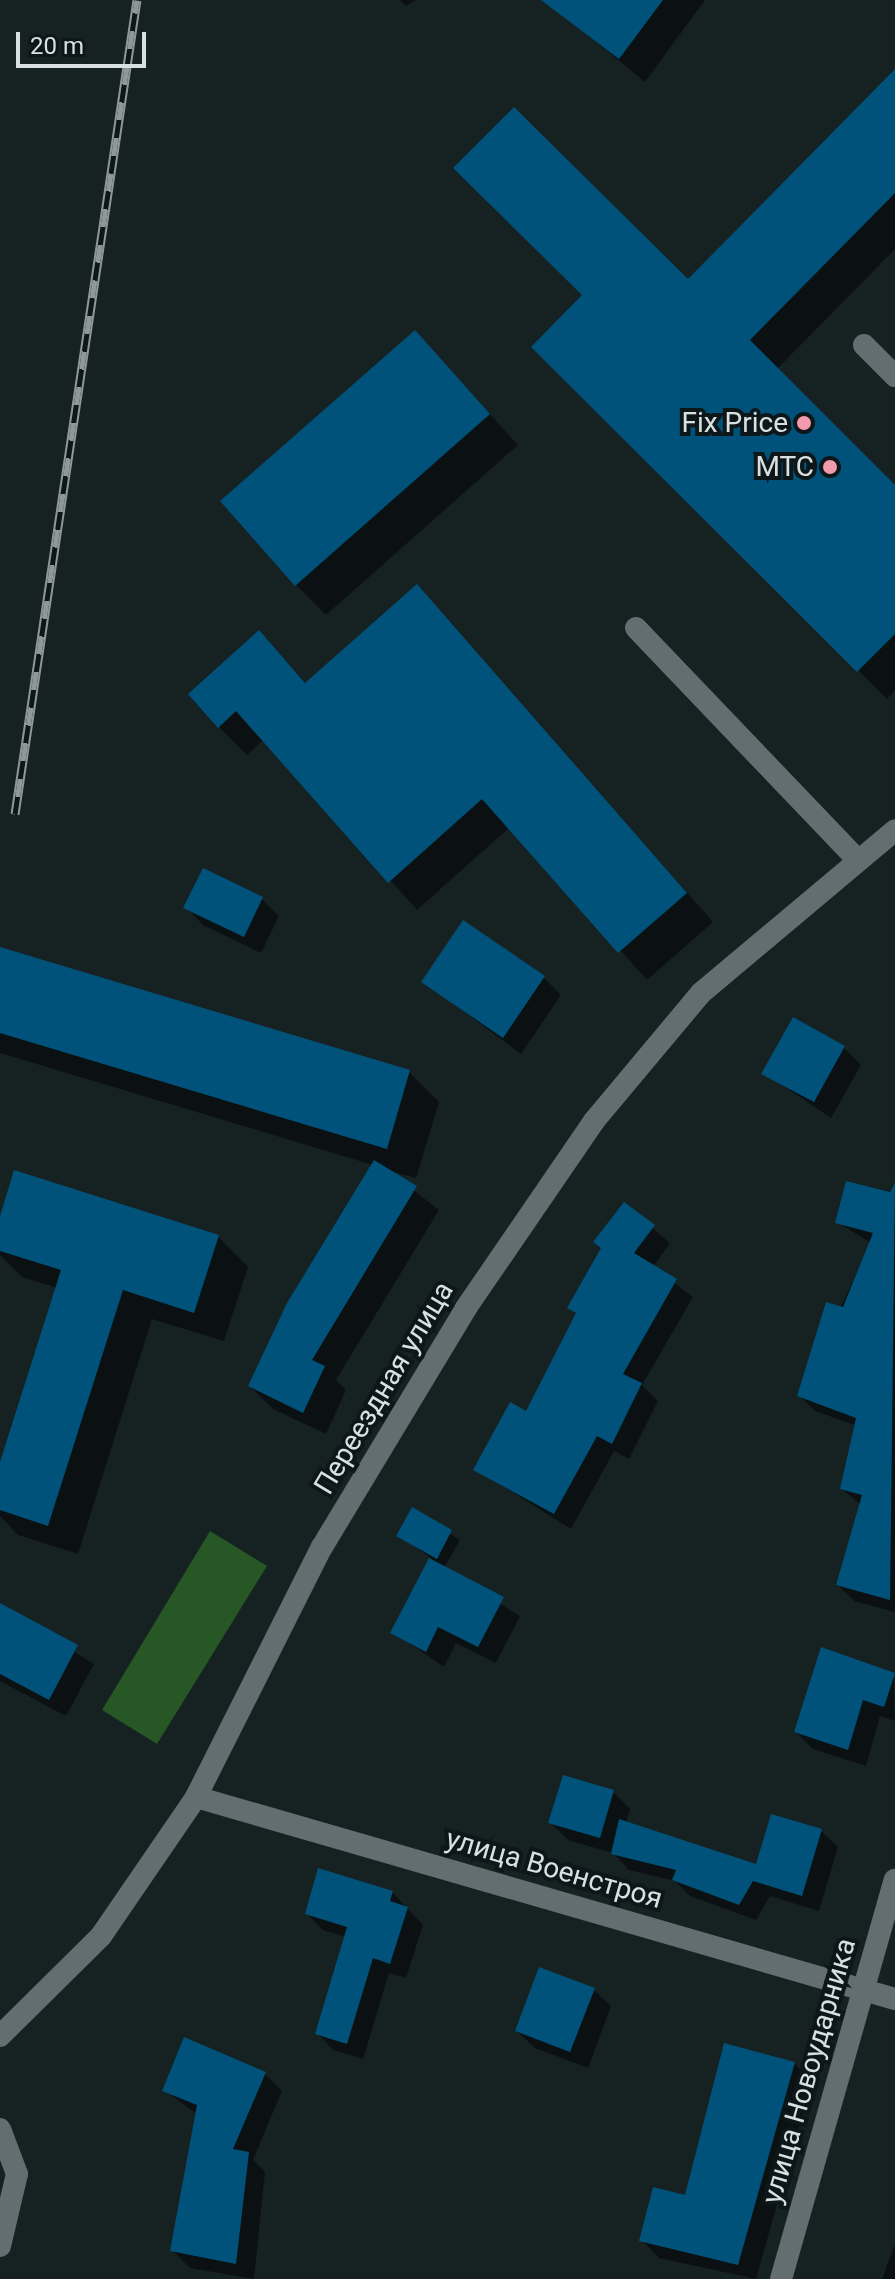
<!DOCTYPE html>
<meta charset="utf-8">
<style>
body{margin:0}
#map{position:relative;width:895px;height:2279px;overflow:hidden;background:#162122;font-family:Roboto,sans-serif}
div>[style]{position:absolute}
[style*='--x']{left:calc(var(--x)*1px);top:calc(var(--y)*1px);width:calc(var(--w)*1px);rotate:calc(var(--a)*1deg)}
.forest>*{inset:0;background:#265725}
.shadow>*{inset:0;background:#0007}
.building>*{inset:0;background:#00527a}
.service>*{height:22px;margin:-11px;padding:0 11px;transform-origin:11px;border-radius:11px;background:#626e6f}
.minor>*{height:22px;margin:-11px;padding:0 11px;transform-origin:11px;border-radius:11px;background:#626e6f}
.tertiary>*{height:22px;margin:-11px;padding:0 11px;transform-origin:11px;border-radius:11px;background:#626e6f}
.rail>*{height:9px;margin-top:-4.5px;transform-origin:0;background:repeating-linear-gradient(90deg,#0d1719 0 18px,#8f9899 0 36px);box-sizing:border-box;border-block:2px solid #8f9899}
.dots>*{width:22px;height:22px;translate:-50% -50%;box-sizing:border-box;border:4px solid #0d1719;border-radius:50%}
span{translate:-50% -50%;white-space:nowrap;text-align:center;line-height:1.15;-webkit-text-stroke:8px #0d1719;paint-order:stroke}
.poi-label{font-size:28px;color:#d9e0e1}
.right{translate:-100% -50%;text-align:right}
.street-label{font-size:28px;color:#d9e0e1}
.scale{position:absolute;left:16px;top:32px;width:130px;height:36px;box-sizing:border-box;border:4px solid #d9e0e1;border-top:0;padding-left:10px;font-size:24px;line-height:28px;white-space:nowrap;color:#d9e0e1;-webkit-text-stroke:6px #0d1719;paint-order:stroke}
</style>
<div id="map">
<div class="forest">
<div style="clip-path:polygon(210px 1531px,267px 1566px,157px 1744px,102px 1710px)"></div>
</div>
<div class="shadow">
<div style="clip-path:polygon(400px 0,416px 0,406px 6px)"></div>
<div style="clip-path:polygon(571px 0,705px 0,645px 82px,561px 13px)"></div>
<div style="clip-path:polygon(895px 71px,895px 249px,776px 370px,895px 488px,895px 690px,887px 699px,533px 347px,688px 281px)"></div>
<div style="clip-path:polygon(415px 332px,518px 445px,326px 615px,296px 585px)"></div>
<div style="clip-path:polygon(417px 587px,713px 922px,647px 980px,510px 827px,417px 910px,264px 739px,247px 755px,219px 727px,259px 633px,307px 684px)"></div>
<div style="clip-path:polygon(262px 899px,279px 916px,261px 953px,203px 925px,186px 907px)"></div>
<div style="clip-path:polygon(0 949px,409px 1072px,439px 1102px,416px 1178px,389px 1171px,439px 1210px,336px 1380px,346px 1390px,326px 1434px,273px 1409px,250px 1386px,373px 1165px,0 1053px)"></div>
<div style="clip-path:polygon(544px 978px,561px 995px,521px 1054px,423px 981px)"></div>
<div style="clip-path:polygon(844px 1048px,861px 1065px,831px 1118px,764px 1073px)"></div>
<div style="clip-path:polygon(848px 1183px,895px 1192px,895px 1612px,854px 1601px,838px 1585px,861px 1505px,842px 1489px,857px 1426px,815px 1411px,799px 1395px,871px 1243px,837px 1222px)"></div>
<div style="clip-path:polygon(625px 1205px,670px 1243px,653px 1267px,693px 1297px,642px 1385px,658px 1401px,629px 1459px,614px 1451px,571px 1529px,476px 1469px,527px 1414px,577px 1315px,569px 1307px)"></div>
<div style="clip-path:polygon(0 1223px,218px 1237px,248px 1267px,224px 1341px,152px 1319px,78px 1554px,18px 1535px,0 1516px,0 1468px,57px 1288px,22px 1277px,0 1255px)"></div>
<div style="clip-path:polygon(412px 1510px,460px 1540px,444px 1568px,520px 1616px,496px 1663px,456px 1643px,444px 1667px,393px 1632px,431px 1558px,398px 1535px)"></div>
<div style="clip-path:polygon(0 1606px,94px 1664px,66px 1716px,0 1681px)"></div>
<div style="clip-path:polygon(894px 1675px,895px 1721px,880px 1716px,866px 1766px,813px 1749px,796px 1732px)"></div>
<div style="clip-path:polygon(613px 1792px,630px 1809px,626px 1823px,757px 1867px,821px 1831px,838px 1847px,819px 1911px,770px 1896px,756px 1920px,690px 1896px,675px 1881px,629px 1870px,613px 1853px,568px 1840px,551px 1823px)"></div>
<div style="clip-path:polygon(392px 1892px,423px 1925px,406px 1978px,389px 1973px,363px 2059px,333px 2050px,317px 2033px,346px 1937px,323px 1930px,307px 1914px)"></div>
<div style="clip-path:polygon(593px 1989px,611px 2006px,588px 2068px,535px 2048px,517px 2031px)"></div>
<div style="clip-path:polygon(794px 2063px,812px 2081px,756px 2279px,659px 2258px,642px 2240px,686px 2198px)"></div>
<div style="clip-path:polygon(265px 2074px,282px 2091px,253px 2160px,265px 2172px,254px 2279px,190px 2268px,172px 2250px,197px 2114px,164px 2090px)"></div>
<div style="clip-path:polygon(895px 2244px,895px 2279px,882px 2279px)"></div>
</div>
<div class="building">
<div style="clip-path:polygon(541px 0,663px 0,619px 59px)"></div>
<div style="clip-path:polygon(895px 69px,895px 193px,750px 340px,895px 485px,895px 634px,857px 672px,531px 347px,582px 295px,453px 168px,514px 107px,688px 279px)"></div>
<div style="clip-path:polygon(415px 330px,490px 414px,295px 586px,220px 501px)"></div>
<div style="clip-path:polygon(417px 584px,687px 893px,618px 953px,482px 799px,388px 883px,236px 711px,218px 728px,188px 694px,259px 630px,305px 683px)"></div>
<div style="clip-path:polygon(203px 868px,263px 897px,244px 937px,183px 908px)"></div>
<div style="clip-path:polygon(463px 920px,545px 976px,503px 1038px,421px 982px)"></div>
<div style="clip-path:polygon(0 947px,410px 1070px,387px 1149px,0 1033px)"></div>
<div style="clip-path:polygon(793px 1017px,845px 1046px,814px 1102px,761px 1074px)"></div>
<div style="clip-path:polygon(374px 1160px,417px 1186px,312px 1360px,325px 1366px,303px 1413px,248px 1386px,287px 1303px)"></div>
<div style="clip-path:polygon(14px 1170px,219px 1235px,194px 1313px,123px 1290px,48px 1526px,0 1510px,0 1462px,61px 1270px,0 1251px,0 1216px)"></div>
<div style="clip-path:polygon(846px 1181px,890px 1192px,895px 1183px,890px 1600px,836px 1585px,862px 1495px,840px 1489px,856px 1418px,797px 1396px,826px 1302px,843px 1307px,873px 1233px,835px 1223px)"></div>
<div style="clip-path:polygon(624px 1202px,655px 1225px,634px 1253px,677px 1279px,623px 1374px,642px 1383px,612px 1444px,597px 1436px,554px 1514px,473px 1470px,510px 1402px,526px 1411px,576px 1313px,567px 1308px,601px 1248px,593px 1242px)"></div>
<div style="clip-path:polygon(412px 1507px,452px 1530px,437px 1559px,396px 1536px)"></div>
<div style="clip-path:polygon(429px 1558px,504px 1597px,478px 1647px,438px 1627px,426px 1652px,390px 1633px)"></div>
<div style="clip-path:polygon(0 1603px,78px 1645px,49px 1700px,0 1674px)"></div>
<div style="clip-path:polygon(821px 1647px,895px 1673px,884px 1707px,863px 1700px,848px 1750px,794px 1732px)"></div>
<div style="clip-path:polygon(563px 1775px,614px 1790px,600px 1838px,548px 1823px)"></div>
<div style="clip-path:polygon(771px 1814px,822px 1829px,802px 1896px,753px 1881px,739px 1905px,672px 1880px,676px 1870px,611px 1854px,619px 1819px,756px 1864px)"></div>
<div style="clip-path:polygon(318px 1868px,393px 1891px,390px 1901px,408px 1907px,390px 1964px,373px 1958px,347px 2044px,315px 2034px,347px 1927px,305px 1914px)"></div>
<div style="clip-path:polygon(539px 1967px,595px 1988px,570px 2052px,515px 2031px)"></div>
<div style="clip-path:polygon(184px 2037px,266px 2072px,233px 2149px,249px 2152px,236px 2264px,170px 2251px,197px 2105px,162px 2091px)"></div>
<div style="clip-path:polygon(724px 2043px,795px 2062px,738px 2265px,639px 2241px,653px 2187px,685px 2195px)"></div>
</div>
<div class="service">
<div style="--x:864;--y:345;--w:44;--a:45"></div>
<div style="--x:636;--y:628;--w:317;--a:46.3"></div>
</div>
<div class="minor">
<div style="--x:196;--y:1797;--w:728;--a:16.12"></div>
<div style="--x:0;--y:2129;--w:48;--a:69.3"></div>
<div style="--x:17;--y:2174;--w:74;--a:103.3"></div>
<div style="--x:781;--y:2279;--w:415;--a:-74.1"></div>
</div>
<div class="tertiary">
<div style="--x:0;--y:2036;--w:142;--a:-44.7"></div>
<div style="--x:101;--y:1936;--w:168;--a:-55.6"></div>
<div style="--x:196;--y:1797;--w:280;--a:-63.3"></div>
<div style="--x:322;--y:1547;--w:279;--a:-58.9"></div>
<div style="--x:466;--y:1308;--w:227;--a:-55.6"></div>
<div style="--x:594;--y:1121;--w:167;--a:-50.1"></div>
<div style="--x:701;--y:993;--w:253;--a:-40"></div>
</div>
<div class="rail">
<div style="--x:15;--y:814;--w:823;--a:-81.48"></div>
</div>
<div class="dots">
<div style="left:804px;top:423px;background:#f29aad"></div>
<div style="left:830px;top:467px;background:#f29aad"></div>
</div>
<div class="poi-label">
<span class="right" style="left:788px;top:423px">Fix Price</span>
<span class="right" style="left:814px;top:467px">МТС</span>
</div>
<div class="street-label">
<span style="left:384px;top:1388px;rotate:-59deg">Переездная улица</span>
<span style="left:554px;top:1869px;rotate:16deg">улица Военстроя</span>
<span style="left:809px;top:2071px;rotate:-74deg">улица Новоударника</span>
</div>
<div class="scale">20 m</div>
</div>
